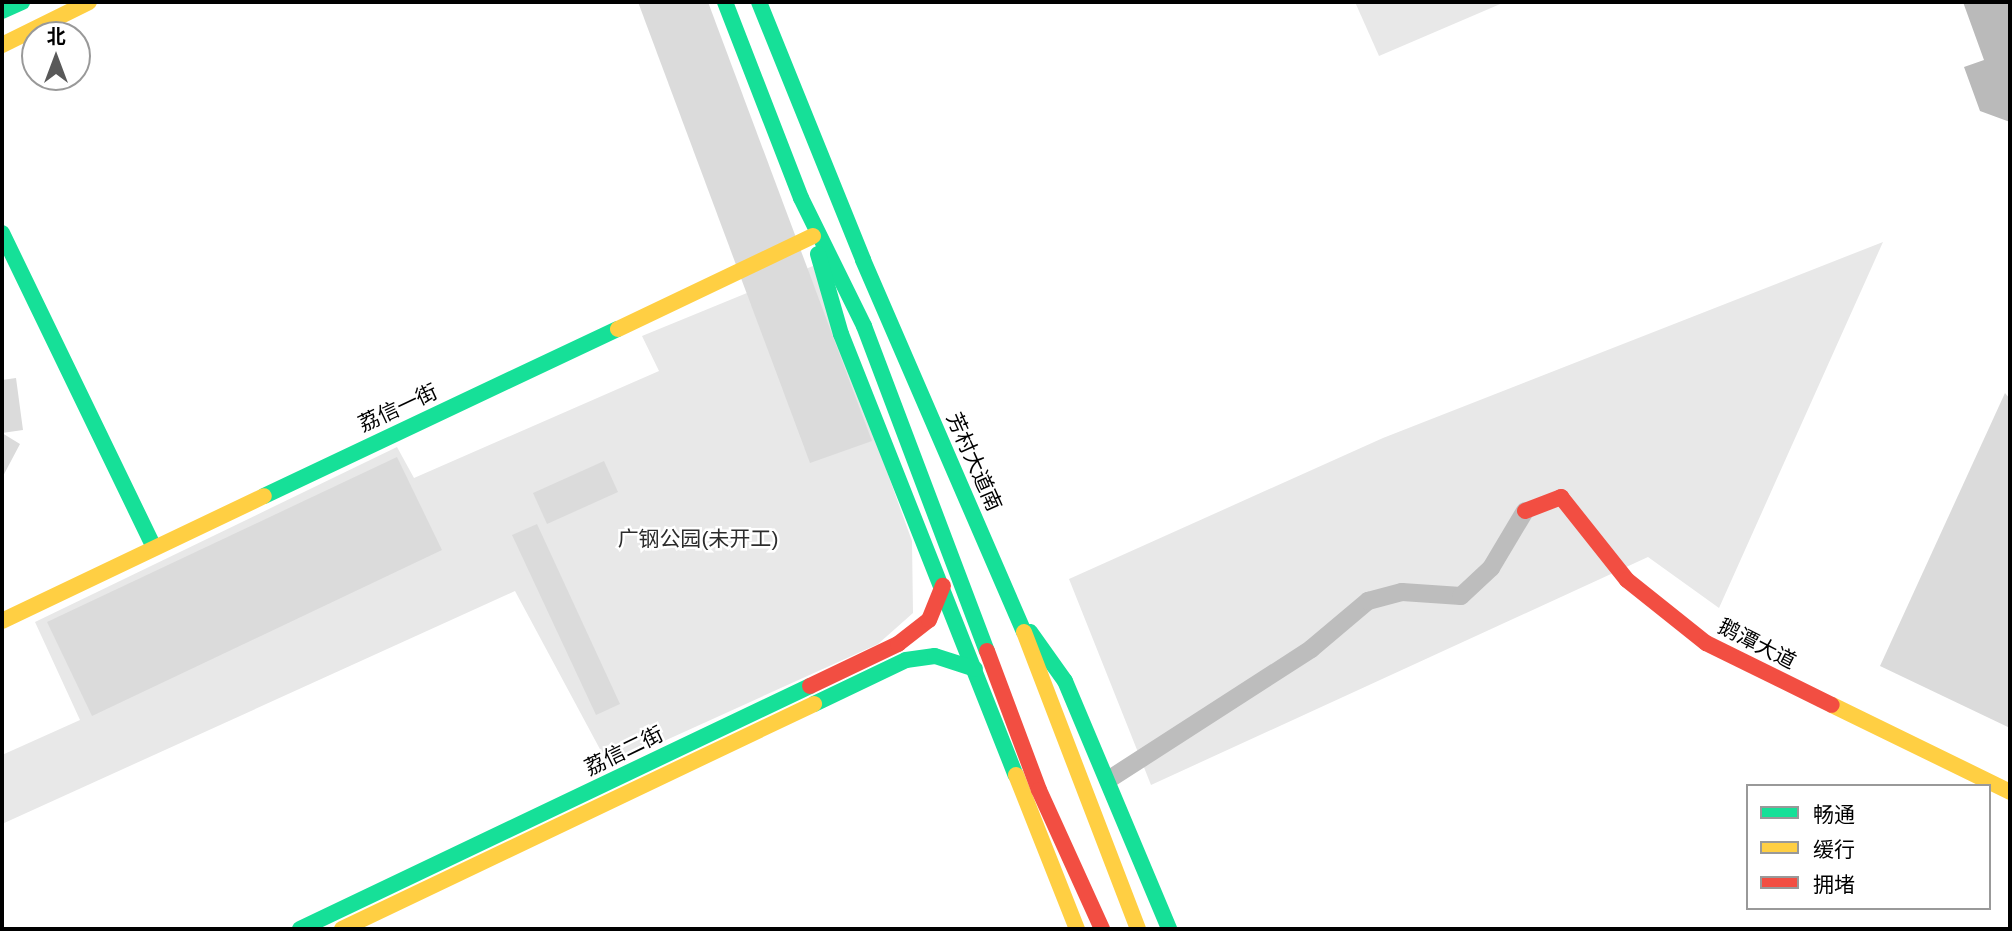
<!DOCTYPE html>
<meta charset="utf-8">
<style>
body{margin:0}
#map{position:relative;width:2012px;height:931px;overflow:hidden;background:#fff;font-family:Helvetica,"Noto Sans SC",sans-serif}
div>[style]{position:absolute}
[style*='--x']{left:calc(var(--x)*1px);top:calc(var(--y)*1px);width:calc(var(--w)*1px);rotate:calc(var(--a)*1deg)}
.green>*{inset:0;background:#e8e8e8}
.water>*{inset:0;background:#bababa}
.building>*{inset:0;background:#dbdbdb}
.street>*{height:18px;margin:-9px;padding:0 9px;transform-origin:9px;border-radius:9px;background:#bdbdbd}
.fast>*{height:16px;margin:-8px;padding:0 8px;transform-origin:8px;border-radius:8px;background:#16e098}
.slow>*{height:16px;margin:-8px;padding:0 8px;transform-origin:8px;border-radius:8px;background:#ffcf43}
.jam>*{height:16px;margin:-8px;padding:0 8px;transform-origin:8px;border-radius:8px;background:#f24e42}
span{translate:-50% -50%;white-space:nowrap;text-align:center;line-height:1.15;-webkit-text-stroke:5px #fff;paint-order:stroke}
.street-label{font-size:21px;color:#000}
.park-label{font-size:21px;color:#2c2c2c}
.frame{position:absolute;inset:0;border:4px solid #000;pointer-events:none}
.legend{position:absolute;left:1746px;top:784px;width:245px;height:126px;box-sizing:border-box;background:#fff;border:2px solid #999;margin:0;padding:9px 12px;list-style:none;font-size:21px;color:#000}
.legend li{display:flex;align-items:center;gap:14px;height:35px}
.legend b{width:35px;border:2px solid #999}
.north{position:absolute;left:21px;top:21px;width:70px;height:70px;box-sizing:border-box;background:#fff;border:2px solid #999;border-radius:50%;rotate:0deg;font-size:19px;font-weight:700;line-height:28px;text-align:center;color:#000}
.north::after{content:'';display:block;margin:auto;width:24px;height:32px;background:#595959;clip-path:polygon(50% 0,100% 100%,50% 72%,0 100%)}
</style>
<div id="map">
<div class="green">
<div style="clip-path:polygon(1355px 2px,1505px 2px,1379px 56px)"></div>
<div style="clip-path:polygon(1883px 242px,1719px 608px,1648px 557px,1151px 785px,1069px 579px,1383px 438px)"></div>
<div style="clip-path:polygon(813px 266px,912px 541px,913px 613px,878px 644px,609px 766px,515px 591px,2px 824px,2px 755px,80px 720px,35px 622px,397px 447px,414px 478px,659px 371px,642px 336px)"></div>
</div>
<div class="water">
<div style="clip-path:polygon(1963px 2px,2010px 2px,2010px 122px,1980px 111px,1964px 67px,1984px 60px)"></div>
</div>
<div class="building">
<div style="clip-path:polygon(638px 2px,708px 2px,872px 441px,810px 463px)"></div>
<div style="clip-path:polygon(16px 378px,23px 430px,2px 433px,20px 444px,2px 478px,2px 380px)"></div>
<div style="clip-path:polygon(2005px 393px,2010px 399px,2010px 728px,1880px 666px)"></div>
<div style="clip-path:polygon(397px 457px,442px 550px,92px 716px,47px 622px)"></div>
<div style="clip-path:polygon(604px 461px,618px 492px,547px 524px,533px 493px)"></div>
<div style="clip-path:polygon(537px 524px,620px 704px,596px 715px,512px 535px)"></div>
</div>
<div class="street">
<div style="--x:1108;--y:780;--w:242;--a:-32.8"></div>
<div style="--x:1311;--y:649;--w:75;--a:-40.1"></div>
<div style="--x:1368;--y:601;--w:35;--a:-15"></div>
<div style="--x:1402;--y:592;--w:59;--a:3.9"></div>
<div style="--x:1461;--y:596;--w:41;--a:-43"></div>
<div style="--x:1491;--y:568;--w:66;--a:-59.2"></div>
</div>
<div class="fast">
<div style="--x:725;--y:2;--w:210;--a:68.8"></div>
<div style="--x:801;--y:198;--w:143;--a:63.8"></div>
<div style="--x:864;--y:326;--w:347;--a:69.3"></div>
<div style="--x:759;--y:2;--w:278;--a:68"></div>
<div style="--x:863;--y:260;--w:405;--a:66.6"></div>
<div style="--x:2;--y:11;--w:22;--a:-24"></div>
<div style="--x:2;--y:233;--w:349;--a:64.2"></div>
<div style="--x:818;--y:254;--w:83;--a:74"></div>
<div style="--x:841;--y:334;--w:474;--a:68.4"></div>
<div style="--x:264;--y:496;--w:391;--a:-25.3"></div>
<div style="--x:1030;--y:632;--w:60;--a:54.5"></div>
<div style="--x:1065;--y:681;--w:269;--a:67.2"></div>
<div style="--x:814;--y:704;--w:102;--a:-25.6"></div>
<div style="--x:906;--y:660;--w:29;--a:-8"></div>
<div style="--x:935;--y:656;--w:42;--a:18"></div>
<div style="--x:300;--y:929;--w:565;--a:-25.48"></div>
</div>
<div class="slow">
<div style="--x:2;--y:45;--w:97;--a:-26.3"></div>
<div style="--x:618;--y:329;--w:216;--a:-25.5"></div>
<div style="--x:2;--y:621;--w:290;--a:-25.5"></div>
<div style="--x:1024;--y:632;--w:318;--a:69"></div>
<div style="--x:1832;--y:705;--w:198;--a:26"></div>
<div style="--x:1016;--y:775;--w:166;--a:68.4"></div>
<div style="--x:342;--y:929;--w:523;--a:-25.49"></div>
</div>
<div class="jam">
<div style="--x:1525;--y:511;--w:39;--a:-21"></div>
<div style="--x:1561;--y:497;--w:106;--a:51.5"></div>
<div style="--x:1627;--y:580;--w:101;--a:38.6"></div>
<div style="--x:1706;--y:643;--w:140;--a:26.2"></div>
<div style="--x:987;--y:651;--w:148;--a:69.5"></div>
<div style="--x:1039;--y:790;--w:153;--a:65.6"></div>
<div style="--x:810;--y:686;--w:98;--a:-25.5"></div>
<div style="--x:898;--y:644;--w:39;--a:-38"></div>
<div style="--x:929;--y:620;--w:37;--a:-68"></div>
</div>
<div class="street-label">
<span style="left:398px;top:408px;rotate:-25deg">荔信一街</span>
<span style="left:974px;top:462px;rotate:66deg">芳村大道南</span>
<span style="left:1757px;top:644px;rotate:27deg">鹅潭大道</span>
<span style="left:624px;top:751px;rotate:-26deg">荔信二街</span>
</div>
<div class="park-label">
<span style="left:698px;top:539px">广钢公园(未开工)</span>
</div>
<div class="frame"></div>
<ul class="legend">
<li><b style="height:9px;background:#16e098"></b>畅通</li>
<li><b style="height:9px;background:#ffcf43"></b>缓行</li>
<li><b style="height:9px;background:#f24e42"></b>拥堵</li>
</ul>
<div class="north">北</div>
</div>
